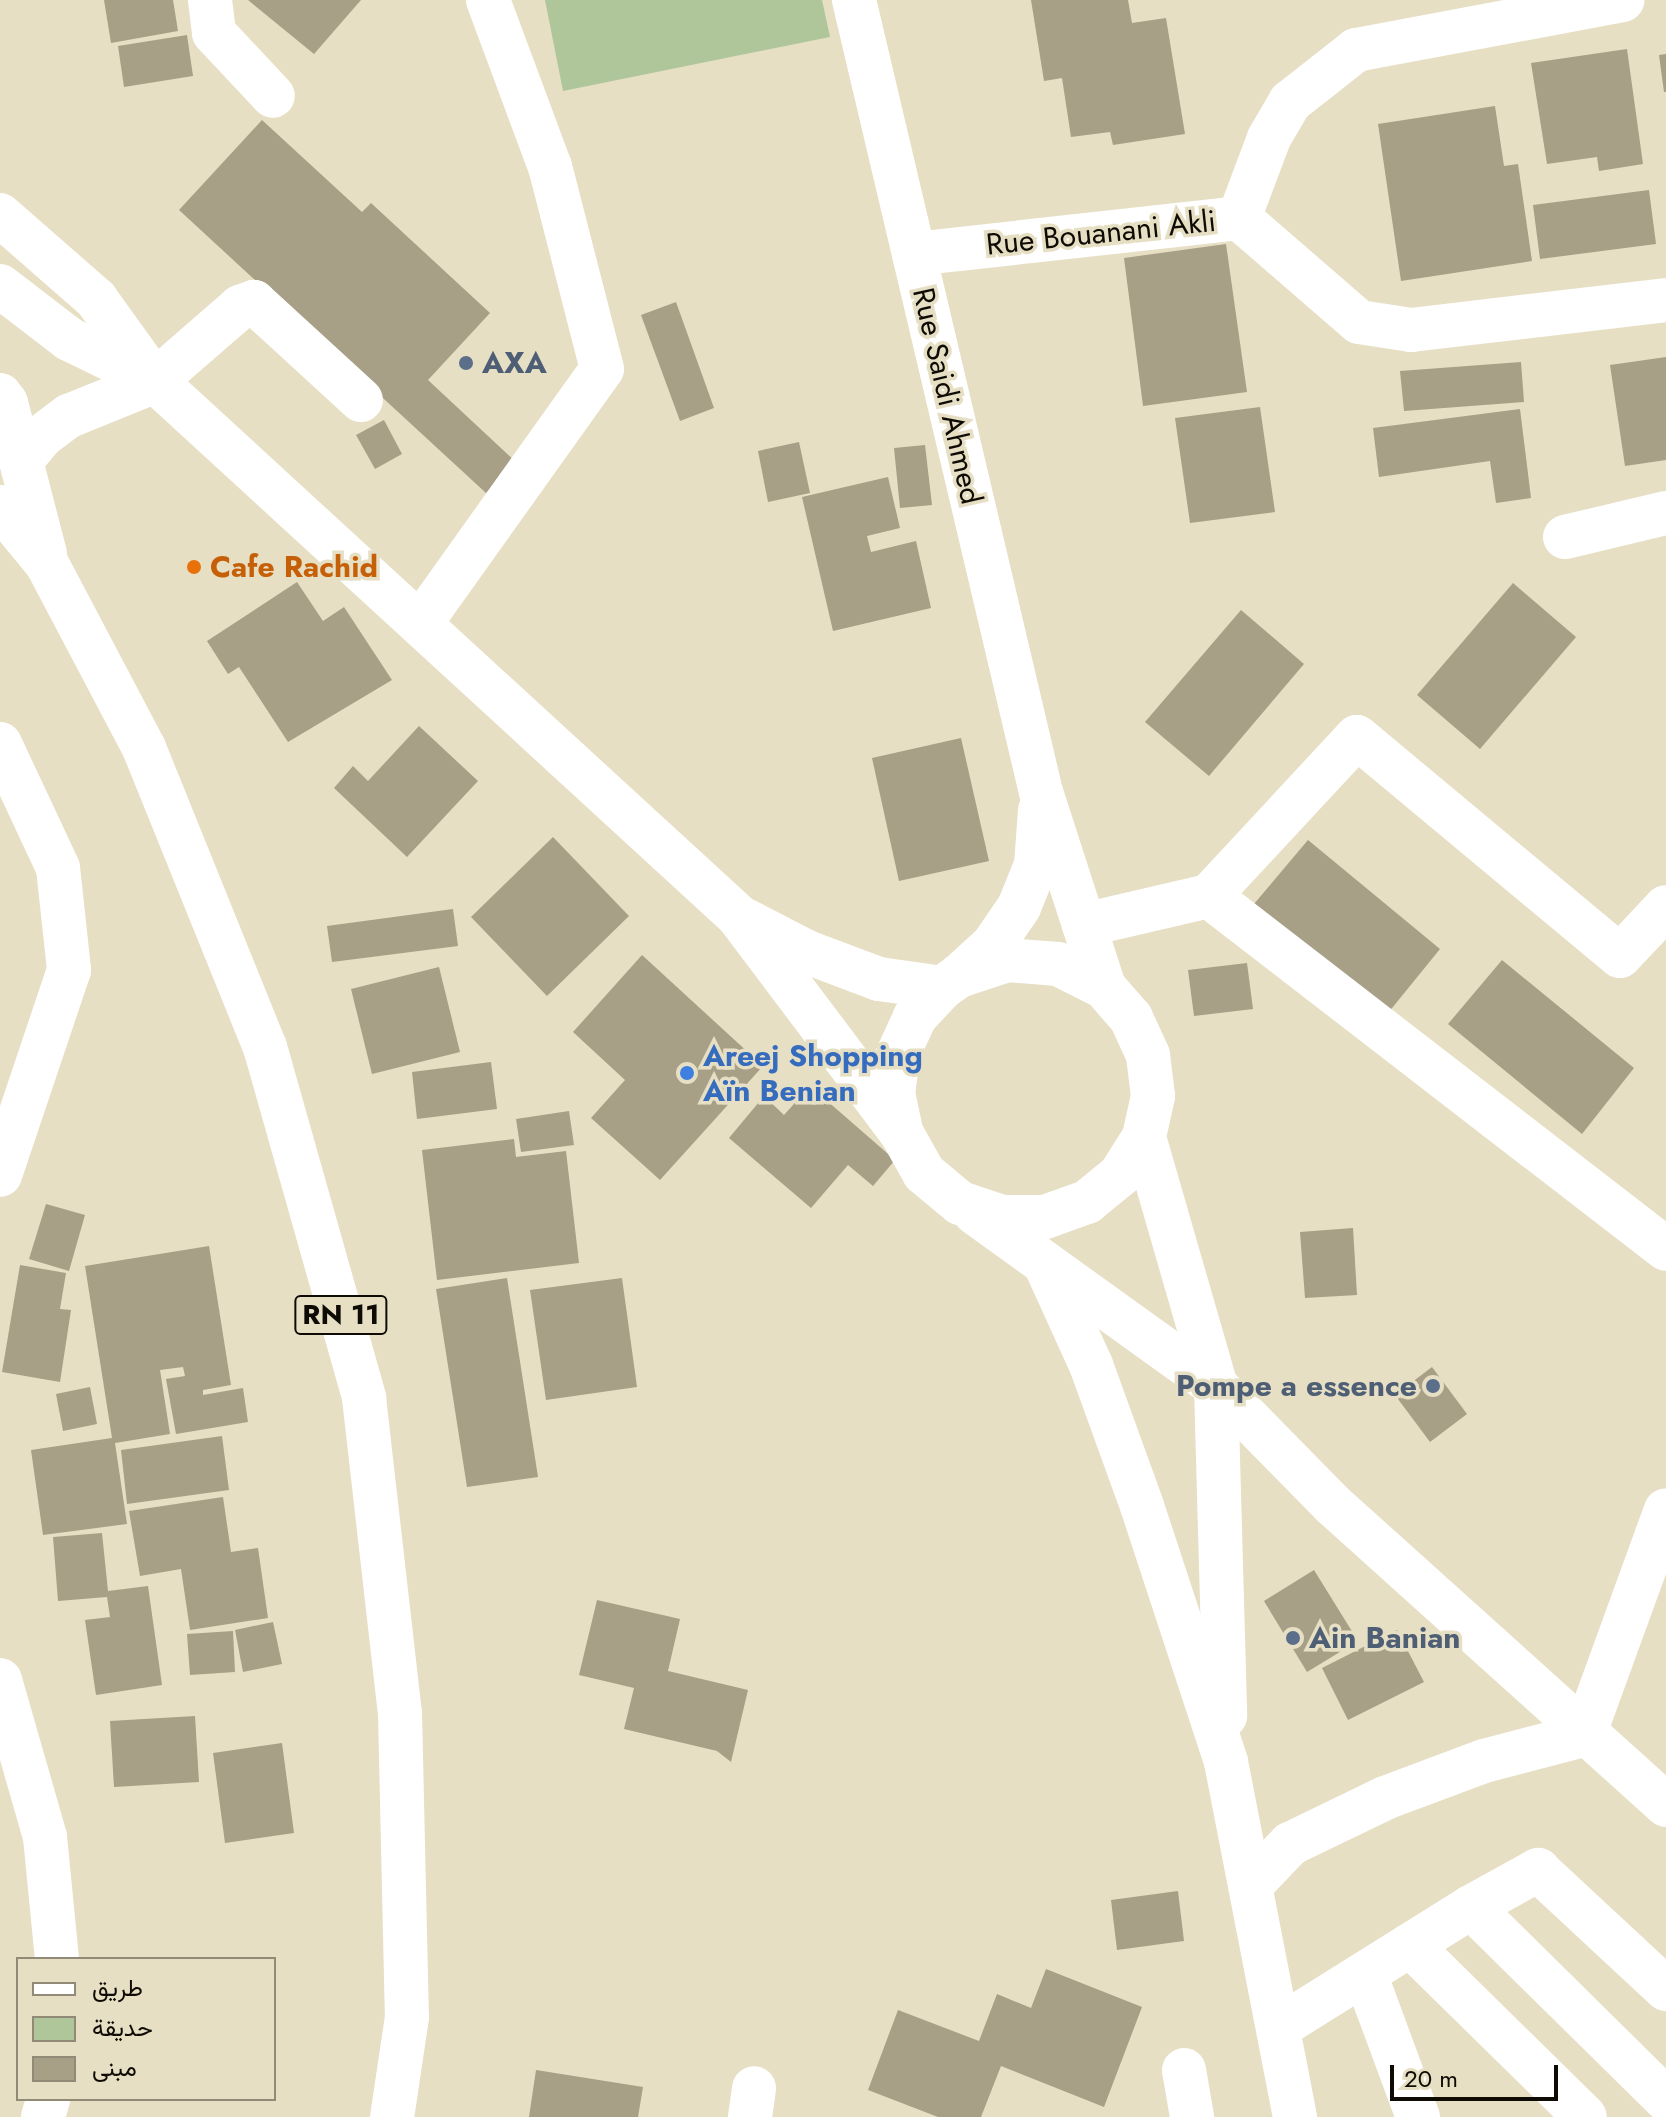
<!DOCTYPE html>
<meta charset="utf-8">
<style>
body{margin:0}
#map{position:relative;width:1666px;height:2117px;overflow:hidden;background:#e7dfc4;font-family:Jost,Vazirmatn,sans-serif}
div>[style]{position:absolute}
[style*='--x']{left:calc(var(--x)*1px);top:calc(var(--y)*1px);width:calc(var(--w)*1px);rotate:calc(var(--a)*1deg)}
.green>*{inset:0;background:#afc69a}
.building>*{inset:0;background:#a79f86}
.minor>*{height:44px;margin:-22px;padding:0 22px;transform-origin:22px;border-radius:22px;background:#fff}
.major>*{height:44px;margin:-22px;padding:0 22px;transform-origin:22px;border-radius:22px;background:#fff}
.dots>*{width:22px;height:22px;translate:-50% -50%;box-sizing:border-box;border:4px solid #e7dfc4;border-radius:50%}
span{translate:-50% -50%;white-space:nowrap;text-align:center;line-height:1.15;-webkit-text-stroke:7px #e7dfc4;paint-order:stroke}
.shield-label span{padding:2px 6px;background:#e7dfc4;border:2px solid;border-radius:6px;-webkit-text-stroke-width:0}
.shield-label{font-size:28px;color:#0e0b04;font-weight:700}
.street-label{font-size:30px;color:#0e0b04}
.service-label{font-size:30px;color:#4e5e75;font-weight:700}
.left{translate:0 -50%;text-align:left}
.right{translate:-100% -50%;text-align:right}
.food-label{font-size:30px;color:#c56008;font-weight:700}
.shop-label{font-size:30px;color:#366cbe;font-weight:700}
.legend{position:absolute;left:16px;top:1957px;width:260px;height:144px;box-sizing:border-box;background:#e7dfc4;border:2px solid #908a77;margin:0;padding:10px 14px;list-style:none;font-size:24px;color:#0e0b04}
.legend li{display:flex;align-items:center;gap:16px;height:40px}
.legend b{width:40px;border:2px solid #908a77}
.scale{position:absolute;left:1390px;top:2065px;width:168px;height:36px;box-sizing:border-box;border:4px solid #0e0b04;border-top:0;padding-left:10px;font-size:24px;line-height:28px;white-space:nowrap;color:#0e0b04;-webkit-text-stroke:6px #e7dfc4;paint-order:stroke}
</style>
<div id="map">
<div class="green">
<div style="clip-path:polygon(545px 0,822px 0,830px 37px,563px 91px)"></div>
</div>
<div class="building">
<div style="clip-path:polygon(104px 0,173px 0,178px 31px,111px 43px)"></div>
<div style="clip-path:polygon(248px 0,361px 0,314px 54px)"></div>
<div style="clip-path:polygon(1031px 0,1128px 0,1132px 23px,1166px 18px,1185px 134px,1113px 145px,1110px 132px,1071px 137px,1062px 78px,1044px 81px)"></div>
<div style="clip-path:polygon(187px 35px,193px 76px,124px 87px,118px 46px)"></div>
<div style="clip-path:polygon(1627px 49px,1643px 164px,1599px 171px,1597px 157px,1547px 164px,1531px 63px)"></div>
<div style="clip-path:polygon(1666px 54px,1666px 92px,1664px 92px,1659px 55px)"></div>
<div style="clip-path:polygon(1495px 106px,1504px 166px,1518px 164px,1532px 261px,1401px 281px,1378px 124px)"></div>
<div style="clip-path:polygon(262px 120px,362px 212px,371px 203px,490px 313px,428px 380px,516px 462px,486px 493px,179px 210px)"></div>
<div style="clip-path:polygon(1649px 190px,1656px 244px,1540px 259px,1533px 205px)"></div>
<div style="clip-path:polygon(1226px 244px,1247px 392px,1143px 406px,1124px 258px)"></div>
<div style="clip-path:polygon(676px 302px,714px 408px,680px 421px,641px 315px)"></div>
<div style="clip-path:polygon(1666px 357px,1666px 460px,1625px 466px,1610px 365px)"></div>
<div style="clip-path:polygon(1521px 362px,1524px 402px,1404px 411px,1400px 371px)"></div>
<div style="clip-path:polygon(1260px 407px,1275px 512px,1190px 523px,1175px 418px)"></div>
<div style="clip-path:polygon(1520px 409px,1531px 498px,1496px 503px,1490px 461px,1379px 477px,1373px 428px)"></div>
<div style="clip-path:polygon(384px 420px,402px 454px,375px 469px,356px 435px)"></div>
<div style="clip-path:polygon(799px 442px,810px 493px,768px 502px,758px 451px)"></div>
<div style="clip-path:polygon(925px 445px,932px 505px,900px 508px,894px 448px)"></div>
<div style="clip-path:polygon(888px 477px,900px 528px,867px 536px,871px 552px,916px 541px,931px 608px,833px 631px,802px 497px)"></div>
<div style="clip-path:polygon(297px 582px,323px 621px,344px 607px,392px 680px,288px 742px,239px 667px,228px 674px,207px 641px)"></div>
<div style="clip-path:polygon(1513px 583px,1576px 637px,1480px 749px,1417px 695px)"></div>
<div style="clip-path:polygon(1241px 610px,1304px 664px,1209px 776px,1145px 722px)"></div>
<div style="clip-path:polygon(419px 726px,478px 781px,407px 857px,334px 788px,353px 766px,368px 781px)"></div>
<div style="clip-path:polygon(961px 738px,989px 861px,899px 881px,872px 758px)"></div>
<div style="clip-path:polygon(553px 837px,629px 916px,547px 996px,471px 917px)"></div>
<div style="clip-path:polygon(1308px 840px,1440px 949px,1388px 1013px,1254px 904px)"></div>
<div style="clip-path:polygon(453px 909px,458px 946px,332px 962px,327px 926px)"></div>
<div style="clip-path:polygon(642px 955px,763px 1066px,660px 1180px,591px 1118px,625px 1080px,573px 1032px)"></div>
<div style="clip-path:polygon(1502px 960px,1634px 1068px,1582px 1134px,1448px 1024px)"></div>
<div style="clip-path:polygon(1247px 963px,1253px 1009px,1194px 1016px,1188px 970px)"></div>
<div style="clip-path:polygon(439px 967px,460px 1052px,372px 1074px,351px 989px)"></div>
<div style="clip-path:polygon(491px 1062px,497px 1109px,417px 1119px,412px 1072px)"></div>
<div style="clip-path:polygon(810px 1086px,895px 1160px,873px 1186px,848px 1165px,811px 1208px,729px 1138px,764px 1096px,784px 1115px)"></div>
<div style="clip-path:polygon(569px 1111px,574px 1145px,521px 1152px,516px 1119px)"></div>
<div style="clip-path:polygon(514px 1139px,516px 1157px,566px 1151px,579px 1263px,437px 1280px,422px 1150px)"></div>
<div style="clip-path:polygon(46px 1204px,85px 1215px,69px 1271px,29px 1259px)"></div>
<div style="clip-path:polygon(1353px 1228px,1357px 1295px,1305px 1298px,1300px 1232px)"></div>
<div style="clip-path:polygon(209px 1246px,231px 1385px,203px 1390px,203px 1395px,243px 1388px,248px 1422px,176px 1434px,166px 1379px,185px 1376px,183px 1367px,160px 1370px,170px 1434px,115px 1443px,127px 1524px,43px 1535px,31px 1450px,112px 1438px,85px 1266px)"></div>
<div style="clip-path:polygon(20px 1265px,66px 1273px,60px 1309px,71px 1310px,60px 1382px,2px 1372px)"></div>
<div style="clip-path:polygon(507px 1278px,538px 1477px,467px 1487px,436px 1289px)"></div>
<div style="clip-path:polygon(622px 1278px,637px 1387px,546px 1400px,530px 1290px)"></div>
<div style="clip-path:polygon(1432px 1367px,1467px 1414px,1430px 1442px,1395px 1395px)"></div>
<div style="clip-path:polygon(90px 1387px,97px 1424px,63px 1431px,56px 1394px)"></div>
<div style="clip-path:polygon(222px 1436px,229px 1490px,127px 1504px,121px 1450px)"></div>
<div style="clip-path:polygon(223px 1497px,231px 1552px,258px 1548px,268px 1618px,190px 1630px,181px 1569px,140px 1576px,129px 1511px)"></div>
<div style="clip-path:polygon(102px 1533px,108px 1591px,148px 1586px,162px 1685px,96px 1695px,85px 1620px,110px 1617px,107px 1597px,58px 1601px,53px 1537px)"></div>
<div style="clip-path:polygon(1314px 1570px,1358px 1641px,1307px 1672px,1264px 1601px)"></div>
<div style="clip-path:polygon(597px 1600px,680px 1619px,668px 1671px,748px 1690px,731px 1762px,717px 1751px,624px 1729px,634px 1688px,579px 1675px)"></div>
<div style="clip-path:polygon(273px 1622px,282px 1664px,243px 1672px,235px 1630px)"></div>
<div style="clip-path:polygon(1397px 1630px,1424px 1682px,1348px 1720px,1322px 1668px)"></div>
<div style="clip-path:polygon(233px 1631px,235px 1672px,190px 1675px,187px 1634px)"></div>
<div style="clip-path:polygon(195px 1716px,199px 1782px,114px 1787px,110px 1721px)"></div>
<div style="clip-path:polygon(282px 1743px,294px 1833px,225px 1843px,213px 1753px)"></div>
<div style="clip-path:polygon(1178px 1891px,1184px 1941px,1117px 1950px,1111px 1900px)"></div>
<div style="clip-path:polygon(1046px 1969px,1142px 2007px,1104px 2107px,1001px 2066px,981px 2117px,938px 2117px,868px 2090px,898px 2010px,979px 2041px,997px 1994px,1031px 2008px)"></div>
<div style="clip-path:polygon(536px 2070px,643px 2087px,638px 2117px,529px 2117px)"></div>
</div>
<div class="minor">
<div style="--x:210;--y:0;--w:33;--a:83"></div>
<div style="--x:214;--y:33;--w:86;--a:46.9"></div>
<div style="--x:854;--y:0;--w:814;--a:76.72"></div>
<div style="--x:1041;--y:792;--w:205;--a:72.1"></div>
<div style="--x:1239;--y:218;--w:159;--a:40.9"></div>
<div style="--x:1359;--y:322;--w:53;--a:8.7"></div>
<div style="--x:1411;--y:330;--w:257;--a:-6.7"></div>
<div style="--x:914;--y:254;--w:327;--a:-6.3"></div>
<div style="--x:1239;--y:218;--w:85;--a:-69.4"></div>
<div style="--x:1269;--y:138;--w:42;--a:-59.7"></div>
<div style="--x:1290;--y:102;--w:84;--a:-38.2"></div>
<div style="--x:1356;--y:50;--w:271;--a:-10.6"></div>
<div style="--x:155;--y:381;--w:113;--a:-41"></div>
<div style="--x:240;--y:307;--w:15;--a:-20"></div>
<div style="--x:254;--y:302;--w:145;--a:42.5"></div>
<div style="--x:1565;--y:537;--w:104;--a:-13.4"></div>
<div style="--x:420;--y:624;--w:313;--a:-54.5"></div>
<div style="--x:602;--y:369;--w:209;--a:-104.4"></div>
<div style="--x:550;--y:167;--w:178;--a:-110.4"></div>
<div style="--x:0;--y:744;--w:137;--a:64.9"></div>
<div style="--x:58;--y:868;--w:103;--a:83.8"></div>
<div style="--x:69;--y:970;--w:216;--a:108.6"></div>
<div style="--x:1209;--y:896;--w:217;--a:-47.1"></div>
<div style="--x:1357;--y:737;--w:342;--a:39.8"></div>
<div style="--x:1620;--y:956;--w:67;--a:-46.8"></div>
<div style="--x:1084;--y:925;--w:128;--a:-13.1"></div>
<div style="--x:1209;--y:896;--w:577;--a:37.68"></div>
<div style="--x:959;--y:976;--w:46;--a:-42.4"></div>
<div style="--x:993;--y:945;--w:46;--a:-55.6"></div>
<div style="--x:1019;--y:907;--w:45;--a:-68"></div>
<div style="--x:1036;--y:865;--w:55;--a:-85.8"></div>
<div style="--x:1045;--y:1264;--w:111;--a:65.5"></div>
<div style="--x:1091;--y:1365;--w:150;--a:70.1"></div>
<div style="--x:1142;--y:1506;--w:269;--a:71.8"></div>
<div style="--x:1226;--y:1762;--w:362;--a:79"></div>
<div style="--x:1216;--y:1386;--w:330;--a:88.4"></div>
<div style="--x:0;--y:1680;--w:163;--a:74"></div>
<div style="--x:45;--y:1837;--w:123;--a:84.4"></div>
<div style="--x:1251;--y:1885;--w:57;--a:-46.4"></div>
<div style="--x:1290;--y:1844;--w:106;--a:-25.8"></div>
<div style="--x:1385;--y:1798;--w:106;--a:-20.5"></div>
<div style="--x:1484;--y:1761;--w:103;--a:-14.6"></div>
<div style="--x:1584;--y:1735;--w:239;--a:-70"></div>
<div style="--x:1471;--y:1907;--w:274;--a:44.6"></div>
<div style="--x:1410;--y:1945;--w:245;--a:44.5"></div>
<div style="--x:1365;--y:1974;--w:153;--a:69.7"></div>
<div style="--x:1279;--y:2027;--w:226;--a:-32"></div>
<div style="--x:1471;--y:1907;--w:77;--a:-28.9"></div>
<div style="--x:1538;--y:1870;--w:175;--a:42.9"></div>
<div style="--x:1184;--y:2070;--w:48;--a:80.3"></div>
<div style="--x:43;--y:2117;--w:19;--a:-74"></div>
<div style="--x:750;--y:2117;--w:29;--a:-82"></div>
</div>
<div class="major">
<div style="--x:0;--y:215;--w:128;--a:41.2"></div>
<div style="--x:96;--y:299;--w:101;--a:54.3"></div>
<div style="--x:155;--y:381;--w:791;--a:42.54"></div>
<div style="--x:738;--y:916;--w:271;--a:53"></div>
<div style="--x:901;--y:1132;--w:47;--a:60.7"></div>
<div style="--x:924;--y:1173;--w:47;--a:39.8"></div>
<div style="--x:960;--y:1203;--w:44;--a:18.4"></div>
<div style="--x:1002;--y:1217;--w:43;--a:0"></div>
<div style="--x:1045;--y:1217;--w:45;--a:-19.7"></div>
<div style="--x:1087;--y:1202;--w:43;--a:-39.3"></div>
<div style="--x:1120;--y:1175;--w:45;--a:-57.7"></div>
<div style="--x:1144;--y:1137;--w:42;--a:-77.6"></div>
<div style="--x:1153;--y:1096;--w:41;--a:-97"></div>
<div style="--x:1148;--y:1055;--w:41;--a:-114.7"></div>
<div style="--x:1131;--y:1018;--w:41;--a:-131.1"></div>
<div style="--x:1104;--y:987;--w:51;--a:-153.4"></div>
<div style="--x:1058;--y:964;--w:51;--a:-175.5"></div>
<div style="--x:1007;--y:960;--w:51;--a:161.6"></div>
<div style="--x:959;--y:976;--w:21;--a:145"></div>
<div style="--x:942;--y:988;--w:40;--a:133"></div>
<div style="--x:915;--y:1017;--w:41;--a:114.7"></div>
<div style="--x:898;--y:1054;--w:39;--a:97"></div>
<div style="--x:893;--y:1093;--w:40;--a:78"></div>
<div style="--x:0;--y:286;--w:87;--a:37.5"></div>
<div style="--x:69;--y:339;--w:89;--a:26"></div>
<div style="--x:0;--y:395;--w:10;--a:53"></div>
<div style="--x:6;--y:403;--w:156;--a:75.5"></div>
<div style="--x:21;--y:461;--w:33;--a:-50"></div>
<div style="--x:42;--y:436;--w:34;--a:-37"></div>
<div style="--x:69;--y:416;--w:93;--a:-22.1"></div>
<div style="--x:0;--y:507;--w:74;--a:50.5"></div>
<div style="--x:47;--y:564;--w:208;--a:62.2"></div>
<div style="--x:144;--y:748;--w:323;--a:68"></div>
<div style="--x:265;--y:1047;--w:365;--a:74.2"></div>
<div style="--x:364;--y:1398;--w:317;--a:83.5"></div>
<div style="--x:400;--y:1713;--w:304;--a:88.7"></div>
<div style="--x:407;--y:2017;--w:101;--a:98.5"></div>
<div style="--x:747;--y:921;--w:68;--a:27.3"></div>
<div style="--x:807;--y:952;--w:77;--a:20.6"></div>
<div style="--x:879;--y:979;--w:64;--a:8.1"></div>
<div style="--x:1144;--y:1137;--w:259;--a:73.9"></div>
<div style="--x:975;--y:1213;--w:297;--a:35.7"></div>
<div style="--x:1216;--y:1386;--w:165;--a:45.5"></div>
<div style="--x:1332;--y:1504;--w:450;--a:42"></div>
</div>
<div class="dots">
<div style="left:466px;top:363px;background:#5c6f8a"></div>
<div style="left:194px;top:567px;background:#e8710a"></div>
<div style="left:687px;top:1073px;background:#3f7fe0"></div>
<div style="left:1433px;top:1386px;background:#5c6f8a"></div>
<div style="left:1293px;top:1638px;background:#5c6f8a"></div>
</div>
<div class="shield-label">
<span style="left:341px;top:1315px">RN 11</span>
</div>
<div class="street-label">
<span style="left:1101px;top:233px;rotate:-6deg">Rue Bouanani Akli</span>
<span style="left:947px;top:396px;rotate:77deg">Rue Saidi Ahmed</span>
</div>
<div class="service-label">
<span class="left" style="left:482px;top:363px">AXA</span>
<span class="right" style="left:1417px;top:1386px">Pompe a essence</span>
<span class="left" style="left:1309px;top:1638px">Ain Banian</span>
</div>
<div class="food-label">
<span class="left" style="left:210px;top:567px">Cafe Rachid</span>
</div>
<div class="shop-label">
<span class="left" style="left:703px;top:1073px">Areej Shopping<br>Aïn Benian</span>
</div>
<ul class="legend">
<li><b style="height:10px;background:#fff"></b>طريق</li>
<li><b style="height:22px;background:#afc69a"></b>حديقة</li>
<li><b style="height:22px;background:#a79f86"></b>مبنى</li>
</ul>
<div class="scale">20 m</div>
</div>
